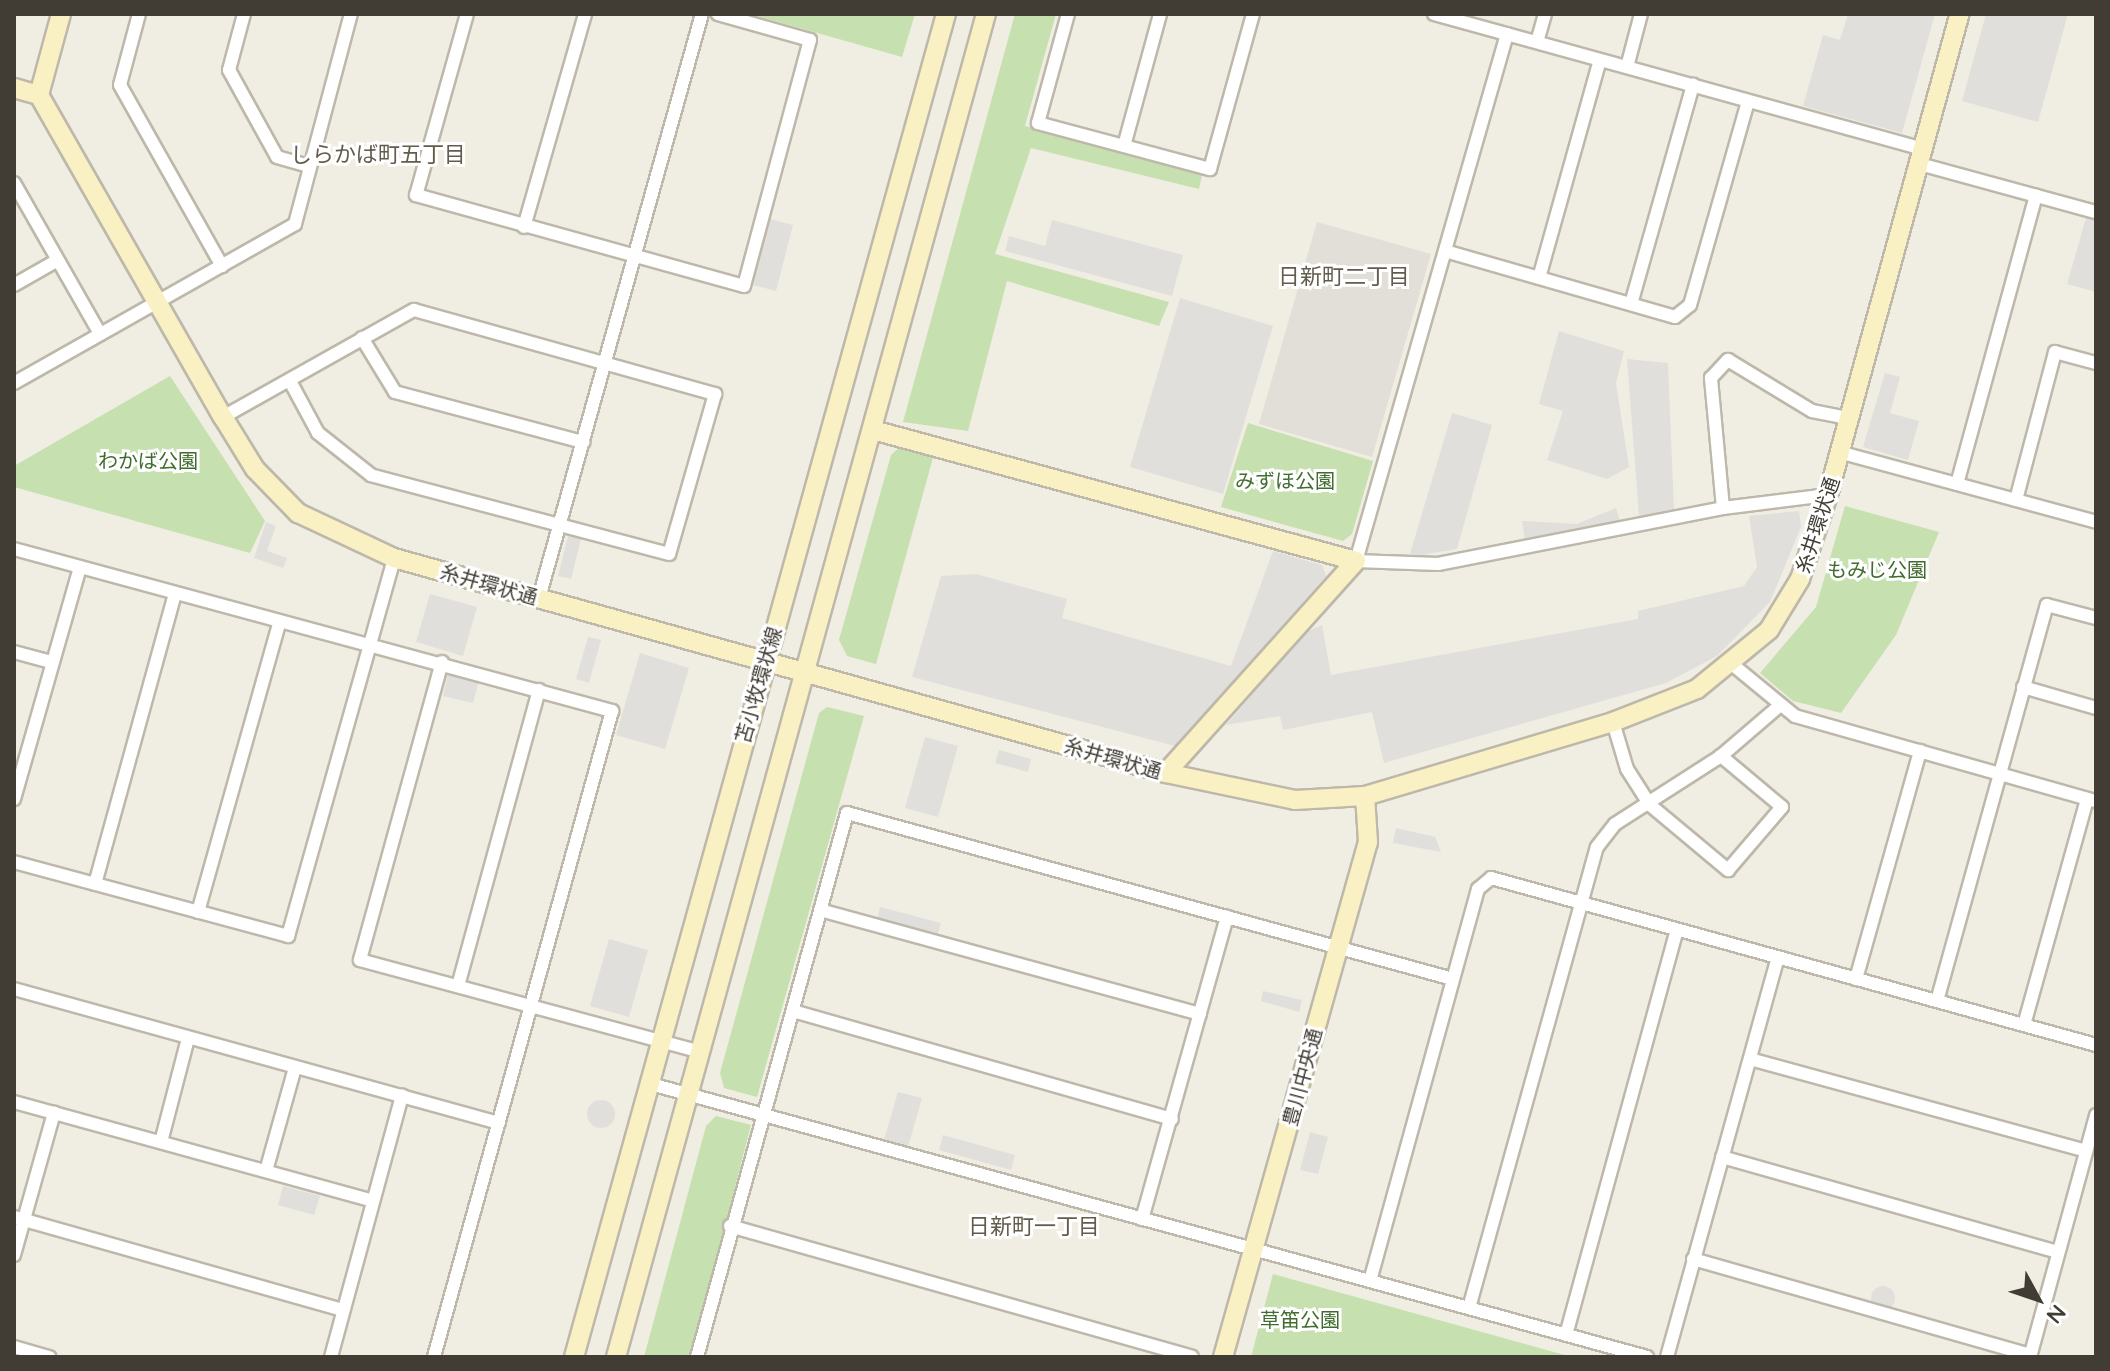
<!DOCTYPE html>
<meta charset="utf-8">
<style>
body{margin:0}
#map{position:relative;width:2110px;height:1371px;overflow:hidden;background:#f0ede3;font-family:Quicksand,"Noto Sans JP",sans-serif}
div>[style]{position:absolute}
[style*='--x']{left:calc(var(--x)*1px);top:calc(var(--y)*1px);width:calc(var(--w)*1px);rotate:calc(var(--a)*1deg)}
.industrial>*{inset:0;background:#e2ded8}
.green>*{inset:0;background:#c6e1af}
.parking>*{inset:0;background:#e1dfdb}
.round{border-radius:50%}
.roads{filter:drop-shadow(2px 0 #bdb8aa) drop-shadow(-2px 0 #bdb8aa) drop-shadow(0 2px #bdb8aa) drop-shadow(0 -2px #bdb8aa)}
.street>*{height:12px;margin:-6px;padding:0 6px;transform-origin:6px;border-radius:6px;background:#fff}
.secondary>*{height:18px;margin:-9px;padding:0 9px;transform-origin:9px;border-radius:9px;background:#f9f1c4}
span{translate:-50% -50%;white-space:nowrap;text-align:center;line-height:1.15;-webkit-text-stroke:6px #fff;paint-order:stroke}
.park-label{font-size:20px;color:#406c2e}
.street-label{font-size:20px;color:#413d34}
.neighbourhood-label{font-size:22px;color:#635c4c}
.frame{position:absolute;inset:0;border:16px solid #413d34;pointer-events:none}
.north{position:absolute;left:1998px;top:1259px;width:80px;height:80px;-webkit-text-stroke:6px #fff;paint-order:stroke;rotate:130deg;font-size:22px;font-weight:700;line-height:32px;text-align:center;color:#413d34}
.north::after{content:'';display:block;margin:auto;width:28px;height:36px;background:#413d34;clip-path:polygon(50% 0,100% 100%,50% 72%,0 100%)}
</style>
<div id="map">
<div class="industrial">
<div style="clip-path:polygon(1317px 222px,1431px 254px,1372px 457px,1259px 424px)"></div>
</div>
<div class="green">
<div style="clip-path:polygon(751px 14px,915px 14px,902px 57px)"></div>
<div style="clip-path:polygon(1015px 14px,1056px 14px,1025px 126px,1203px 170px,1199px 189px,1031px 148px,995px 254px,1169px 302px,1159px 326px,1007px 281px,968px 431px,903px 422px)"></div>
<div style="clip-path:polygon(170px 376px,265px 521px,250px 553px,14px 487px,14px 466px)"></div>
<div style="clip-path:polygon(1248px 423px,1373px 461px,1352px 534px,1343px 541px,1221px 507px)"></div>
<div style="clip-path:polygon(901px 446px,934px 454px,876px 664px,847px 656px,839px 640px,891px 455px)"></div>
<div style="clip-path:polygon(1845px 506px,1939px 532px,1896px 635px,1841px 713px,1793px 701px,1760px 673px,1816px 607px)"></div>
<div style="clip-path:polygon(827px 707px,864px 716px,757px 1097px,724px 1088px,720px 1073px,819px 713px)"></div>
<div style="clip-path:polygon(716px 1116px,751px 1125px,691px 1357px,644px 1357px,706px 1126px)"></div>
<div style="clip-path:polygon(1273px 1274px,1572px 1357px,1251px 1357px)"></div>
</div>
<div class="parking">
<div style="clip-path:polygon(1848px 14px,1935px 14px,1902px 133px,1803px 106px,1823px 35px,1840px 40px)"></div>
<div style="clip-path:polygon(1986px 14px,2068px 14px,2038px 122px,1962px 101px)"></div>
<div style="clip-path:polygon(2086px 218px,2096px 220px,2096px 292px,2067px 284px)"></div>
<div style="clip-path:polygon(770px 219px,793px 225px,776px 291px,753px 285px)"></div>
<div style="clip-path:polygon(1052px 220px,1183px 255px,1172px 296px,1005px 251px,1009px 236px,1045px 246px)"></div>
<div style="clip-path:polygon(1180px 298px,1273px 326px,1223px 494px,1130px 467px)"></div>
<div style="clip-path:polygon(1559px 331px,1624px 351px,1616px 383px,1629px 467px,1607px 479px,1547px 460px,1563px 411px,1539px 404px)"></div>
<div style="clip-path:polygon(1627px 359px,1668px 363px,1674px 511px,1639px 516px)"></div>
<div style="clip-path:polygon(1885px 373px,1900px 377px,1890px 413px,1919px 421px,1908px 460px,1863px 447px)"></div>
<div style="clip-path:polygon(1452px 413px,1492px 425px,1457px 549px,1409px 557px)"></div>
<div style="clip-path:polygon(1616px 508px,1620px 521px,1525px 541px,1522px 521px,1577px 524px)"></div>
<div style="clip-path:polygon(1799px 511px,1801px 527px,1770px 602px,1717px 656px,1666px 683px,1384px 763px,1372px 712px,1283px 730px,1280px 716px,1226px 725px,1306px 632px,1322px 625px,1331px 675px,1638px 619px,1638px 611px,1744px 586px,1757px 567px,1749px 516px)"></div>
<div style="clip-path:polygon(266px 522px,276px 526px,267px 551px,287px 558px,283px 568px,254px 558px)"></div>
<div style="clip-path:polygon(568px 536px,581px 539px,571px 579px,558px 576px)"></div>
<div style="clip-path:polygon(1273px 551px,1322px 565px,1326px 576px,1175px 746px,912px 677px,941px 576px,976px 574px,1067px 599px,1062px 618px,1231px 666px)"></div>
<div style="clip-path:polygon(430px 594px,477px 607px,463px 656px,416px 642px)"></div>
<div style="clip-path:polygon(588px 637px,601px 640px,589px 683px,576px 679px)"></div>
<div style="clip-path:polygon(640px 653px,689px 668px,665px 749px,616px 735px)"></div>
<div style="clip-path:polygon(448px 673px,479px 680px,473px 703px,443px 696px)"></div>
<div style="clip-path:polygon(925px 737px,958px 746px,938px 817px,905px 808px)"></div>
<div style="clip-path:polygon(999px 750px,1031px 759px,1028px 772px,995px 763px)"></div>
<div style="clip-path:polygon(1396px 828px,1435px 837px,1441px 852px,1393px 843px)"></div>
<div style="clip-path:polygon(880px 907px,941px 923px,937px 937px,877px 921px)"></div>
<div style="clip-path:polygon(609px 939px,648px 950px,629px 1017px,590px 1006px)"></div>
<div style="clip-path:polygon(1263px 991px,1302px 1000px,1299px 1012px,1261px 1001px)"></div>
<div style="clip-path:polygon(898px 1092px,922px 1098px,908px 1147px,884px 1140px)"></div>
<div class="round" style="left:587px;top:1100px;width:28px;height:28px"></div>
<div style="clip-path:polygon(1310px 1132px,1328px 1137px,1318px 1174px,1300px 1170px)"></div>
<div style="clip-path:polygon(943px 1135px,1015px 1155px,1011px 1170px,939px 1150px)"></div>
<div style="clip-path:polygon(283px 1186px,320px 1196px,314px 1215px,278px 1205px)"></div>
<div class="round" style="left:1871px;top:1286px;width:24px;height:24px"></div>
</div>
<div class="roads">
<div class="street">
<div style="--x:139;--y:14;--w:73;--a:105"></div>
<div style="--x:120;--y:85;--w:208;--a:60.6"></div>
<div style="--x:244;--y:14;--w:58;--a:105"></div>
<div style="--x:229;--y:70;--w:99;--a:61.1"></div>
<div style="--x:277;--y:157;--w:33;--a:16"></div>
<div style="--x:467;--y:14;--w:188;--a:105.7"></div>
<div style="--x:416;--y:195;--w:340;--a:15.5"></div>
<div style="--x:744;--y:286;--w:255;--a:-75"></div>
<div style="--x:810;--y:40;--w:96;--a:-164.2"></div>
<div style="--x:1068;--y:14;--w:113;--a:105.4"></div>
<div style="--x:1038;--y:123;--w:178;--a:15"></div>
<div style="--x:1210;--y:169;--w:161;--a:-74.5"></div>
<div style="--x:1434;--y:14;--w:507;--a:15.43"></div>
<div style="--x:1507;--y:34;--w:548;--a:105.99"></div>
<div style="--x:1356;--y:561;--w:82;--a:2.1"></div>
<div style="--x:1438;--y:564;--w:290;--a:-11.1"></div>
<div style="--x:1723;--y:508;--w:106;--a:-7.1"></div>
<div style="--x:1537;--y:42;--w:29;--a:-74"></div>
<div style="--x:1627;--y:67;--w:55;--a:-75.2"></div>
<div style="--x:1124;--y:146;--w:137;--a:-74.7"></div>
<div style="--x:1920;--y:164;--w:182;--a:15.3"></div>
<div style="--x:14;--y:183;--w:174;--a:60.3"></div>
<div style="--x:524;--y:227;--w:222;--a:-74"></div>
<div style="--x:1445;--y:251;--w:239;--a:16"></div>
<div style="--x:1675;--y:317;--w:19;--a:-39"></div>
<div style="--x:1690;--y:305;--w:212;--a:-74.1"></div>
<div style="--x:1539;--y:278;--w:226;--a:-74.4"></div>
<div style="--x:14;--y:285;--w:48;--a:-29.7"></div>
<div style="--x:1631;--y:304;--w:228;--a:-74.2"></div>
<div style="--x:362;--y:338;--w:63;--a:58.6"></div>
<div style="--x:395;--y:392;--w:195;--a:14.9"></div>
<div style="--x:14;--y:383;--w:323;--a:-29.5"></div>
<div style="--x:295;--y:224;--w:217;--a:-75.1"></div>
<div style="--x:223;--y:417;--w:219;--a:-29.3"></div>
<div style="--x:414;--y:310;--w:313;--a:15.6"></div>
<div style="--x:715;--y:394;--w:166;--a:106"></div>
<div style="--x:669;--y:554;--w:308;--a:-165.2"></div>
<div style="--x:371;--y:475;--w:68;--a:-141.6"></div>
<div style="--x:318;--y:433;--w:59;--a:-118.3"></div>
<div style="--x:1839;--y:452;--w:266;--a:15.2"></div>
<div style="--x:1957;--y:484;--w:299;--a:-74.7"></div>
<div style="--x:2016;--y:500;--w:153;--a:-75.2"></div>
<div style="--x:2055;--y:352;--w:42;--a:15"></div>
<div style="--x:1723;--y:508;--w:131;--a:-95.3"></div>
<div style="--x:1711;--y:378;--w:25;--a:-47"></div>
<div style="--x:1728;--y:360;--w:98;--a:31.3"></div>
<div style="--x:1812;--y:411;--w:37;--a:11"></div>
<div style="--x:14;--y:549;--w:620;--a:15.16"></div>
<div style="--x:612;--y:711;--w:670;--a:105.41"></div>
<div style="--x:539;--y:598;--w:606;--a:-74.41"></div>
<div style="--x:14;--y:652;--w:39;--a:15"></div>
<div style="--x:442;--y:662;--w:309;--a:105.4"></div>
<div style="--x:360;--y:960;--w:353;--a:15.1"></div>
<div style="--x:1733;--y:665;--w:80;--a:39.4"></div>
<div style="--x:1795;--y:716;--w:313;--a:15.8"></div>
<div style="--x:2023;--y:687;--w:76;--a:16"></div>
<div style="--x:1613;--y:722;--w:49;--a:73.4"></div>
<div style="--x:1627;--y:769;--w:43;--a:57.4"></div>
<div style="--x:1650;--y:805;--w:102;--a:39.8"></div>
<div style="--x:1728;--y:870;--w:83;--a:-49.4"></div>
<div style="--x:1782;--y:807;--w:80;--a:-140.1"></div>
<div style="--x:14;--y:799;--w:240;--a:-74.1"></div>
<div style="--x:14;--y:862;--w:284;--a:15.1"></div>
<div style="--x:288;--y:936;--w:393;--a:-74.3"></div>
<div style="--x:95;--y:884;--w:301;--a:-74.6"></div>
<div style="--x:820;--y:910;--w:394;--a:15.3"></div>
<div style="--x:198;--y:912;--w:302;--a:-74.3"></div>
<div style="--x:1856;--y:979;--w:237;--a:-74.3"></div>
<div style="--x:458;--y:986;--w:307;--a:-74.7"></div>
<div style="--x:14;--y:989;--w:503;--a:15.44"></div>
<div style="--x:1937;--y:1001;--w:411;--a:-74.5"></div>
<div style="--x:2047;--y:605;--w:51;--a:14.9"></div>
<div style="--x:793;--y:1011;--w:394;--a:15.9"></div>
<div style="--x:2024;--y:1025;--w:235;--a:-74.4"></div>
<div style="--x:1750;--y:1059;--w:348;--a:15.3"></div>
<div style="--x:647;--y:1083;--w:1037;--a:15.32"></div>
<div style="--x:14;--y:1102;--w:372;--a:15.4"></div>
<div style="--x:161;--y:1142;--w:107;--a:-75.4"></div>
<div style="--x:1722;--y:1157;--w:349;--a:15.8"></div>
<div style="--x:266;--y:1171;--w:107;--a:-74.3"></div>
<div style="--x:14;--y:1217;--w:342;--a:15.8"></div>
<div style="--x:1142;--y:1219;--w:314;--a:-74.3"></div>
<div style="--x:730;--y:1226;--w:480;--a:15.8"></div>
<div style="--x:14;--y:1255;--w:148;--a:-74.3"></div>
<div style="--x:1693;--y:1259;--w:350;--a:15.9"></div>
<div style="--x:1370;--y:1281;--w:407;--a:-74.6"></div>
<div style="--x:1478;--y:889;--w:17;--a:-40"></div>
<div style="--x:1491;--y:878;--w:628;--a:15.43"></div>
<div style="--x:1469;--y:1308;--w:478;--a:-74.5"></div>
<div style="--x:1597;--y:847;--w:29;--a:-52"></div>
<div style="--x:1615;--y:824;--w:126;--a:-32.7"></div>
<div style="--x:1721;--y:756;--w:75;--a:-40.7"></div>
<div style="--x:1566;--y:1335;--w:420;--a:-74.7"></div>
<div style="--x:14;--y:1347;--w:37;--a:16"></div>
<div style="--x:331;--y:1357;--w:271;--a:-74.8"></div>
<div style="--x:697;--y:1357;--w:564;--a:-74.58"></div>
<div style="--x:847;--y:813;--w:628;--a:15.32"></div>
<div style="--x:1667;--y:1357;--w:415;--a:-74.5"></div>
<div style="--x:2030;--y:1357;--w:251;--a:-74.7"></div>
</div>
<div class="secondary">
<div style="--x:61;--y:14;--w:84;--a:105.2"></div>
<div style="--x:39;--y:95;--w:371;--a:60.3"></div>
<div style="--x:223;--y:417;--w:61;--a:58.4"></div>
<div style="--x:255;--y:469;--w:62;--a:45.7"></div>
<div style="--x:298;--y:513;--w:106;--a:25.1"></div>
<div style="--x:394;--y:558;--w:801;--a:15.56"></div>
<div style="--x:1166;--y:773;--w:132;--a:11.8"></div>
<div style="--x:1295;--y:800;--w:70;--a:-3.3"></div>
<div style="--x:1365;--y:796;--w:259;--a:-16.6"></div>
<div style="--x:1613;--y:722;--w:90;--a:-21.4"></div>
<div style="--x:1697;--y:689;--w:93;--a:-39.3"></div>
<div style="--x:1769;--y:630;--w:60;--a:-58.7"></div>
<div style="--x:1800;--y:579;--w:89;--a:-71.6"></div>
<div style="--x:1828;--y:495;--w:499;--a:-74.7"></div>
<div style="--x:14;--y:88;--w:26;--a:16"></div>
<div style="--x:873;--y:430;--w:500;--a:15.17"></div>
<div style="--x:1356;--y:561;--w:285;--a:131.9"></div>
<div style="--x:574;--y:1357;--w:1394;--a:-74.52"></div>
<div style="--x:616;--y:1357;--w:1393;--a:-74.6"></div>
<div style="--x:1223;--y:1357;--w:535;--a:-74.28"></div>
<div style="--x:1368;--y:842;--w:46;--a:-93.7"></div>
</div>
</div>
<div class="park-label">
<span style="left:148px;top:460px">わかば公園</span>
<span style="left:1285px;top:480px">みずほ公園</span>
<span style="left:1877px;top:569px">もみじ公園</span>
<span style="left:1300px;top:1319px">草笛公園</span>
</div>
<div class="street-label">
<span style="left:1817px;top:525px;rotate:-72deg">糸井環状通</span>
<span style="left:489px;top:584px;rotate:16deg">糸井環状通</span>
<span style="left:758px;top:685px;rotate:-74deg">苫小牧環状線</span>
<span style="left:1113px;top:758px;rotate:16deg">糸井環状通</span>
<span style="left:1302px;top:1077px;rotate:-75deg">豊川中央通</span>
</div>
<div class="neighbourhood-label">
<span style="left:378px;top:155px">しらかば町五丁目</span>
<span style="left:1344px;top:277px">日新町二丁目</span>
<span style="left:1034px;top:1227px">日新町一丁目</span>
</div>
<div class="frame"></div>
<div class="north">N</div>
</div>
